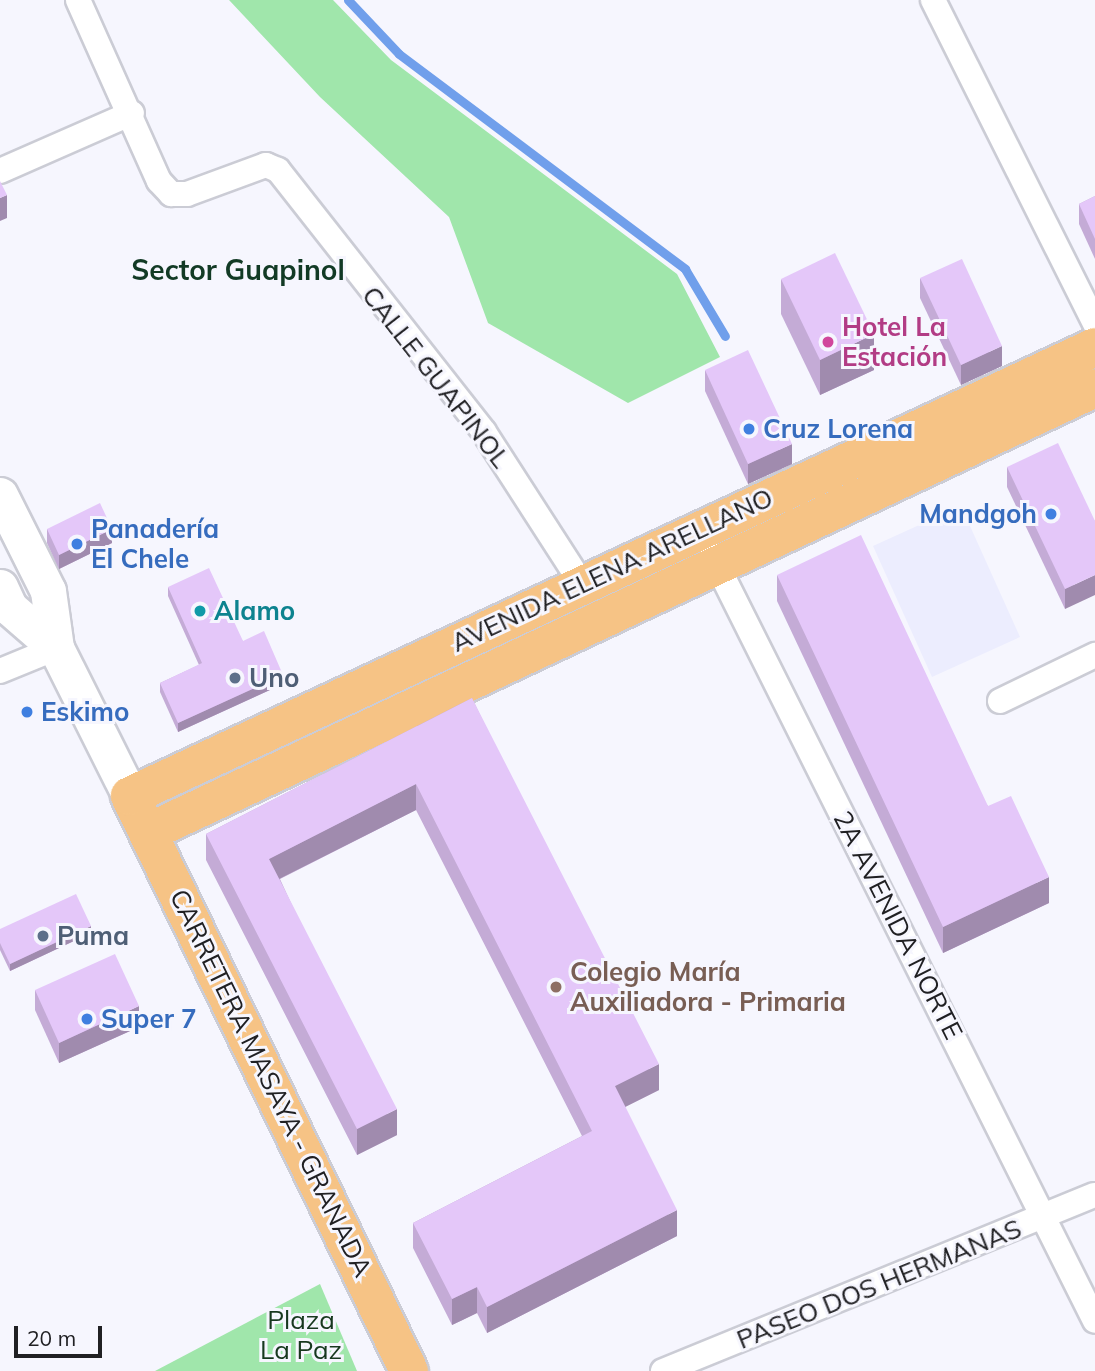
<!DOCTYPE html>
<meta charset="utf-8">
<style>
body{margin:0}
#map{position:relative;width:1095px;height:1371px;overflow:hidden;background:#f6f6fe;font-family:Mulish,sans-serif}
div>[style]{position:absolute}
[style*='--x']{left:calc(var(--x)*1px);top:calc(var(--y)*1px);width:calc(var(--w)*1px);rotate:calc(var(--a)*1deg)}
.built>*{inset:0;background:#ecedfe}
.green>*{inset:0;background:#a0e6ab}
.stream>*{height:9px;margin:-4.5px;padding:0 4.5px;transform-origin:4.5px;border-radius:4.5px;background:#709feb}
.roads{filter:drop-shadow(2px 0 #cbccd5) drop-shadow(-2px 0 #cbccd5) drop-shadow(0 2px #cbccd5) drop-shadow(0 -2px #cbccd5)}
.street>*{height:24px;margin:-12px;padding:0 12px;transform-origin:12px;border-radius:12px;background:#fff}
.secondary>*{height:35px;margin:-17.5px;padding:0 17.5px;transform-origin:17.5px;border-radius:17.5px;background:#fff}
.highway>*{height:38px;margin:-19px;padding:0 19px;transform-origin:19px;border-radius:19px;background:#f6c385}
.wall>*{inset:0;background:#c4abd6}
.shaded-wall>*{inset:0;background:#a08bae}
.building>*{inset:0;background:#e4c7f9}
.dots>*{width:19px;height:19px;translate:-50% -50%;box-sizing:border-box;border:4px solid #f6f6fe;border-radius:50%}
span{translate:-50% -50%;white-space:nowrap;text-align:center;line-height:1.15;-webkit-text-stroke:6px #f6f6fe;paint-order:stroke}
.hotel-label{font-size:26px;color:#b23c85;font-weight:700}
.left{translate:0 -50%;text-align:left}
.street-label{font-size:26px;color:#202023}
.shop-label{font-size:26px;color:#366cbe;font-weight:700}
.right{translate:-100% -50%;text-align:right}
.culture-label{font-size:26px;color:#0d838f;font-weight:700}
.service-label{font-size:26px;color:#4e5e75;font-weight:700}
.education-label{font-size:26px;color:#785e54;font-weight:700}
.park-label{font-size:26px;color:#17381e}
.neighbourhood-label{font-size:28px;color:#123a25;font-weight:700}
.scale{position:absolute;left:14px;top:1326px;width:88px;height:32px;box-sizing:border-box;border:4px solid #202023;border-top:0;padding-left:9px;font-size:21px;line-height:24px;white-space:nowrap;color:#202023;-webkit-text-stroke:5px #f6f6fe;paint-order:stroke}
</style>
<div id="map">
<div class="built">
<div style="clip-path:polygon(961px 506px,1020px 637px,932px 677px,873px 546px)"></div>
</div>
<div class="green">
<div style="clip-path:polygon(229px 0,333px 0,391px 60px,677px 274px,720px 357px,628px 403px,488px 323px,449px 217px,320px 97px)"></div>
<div style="clip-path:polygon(320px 1284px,357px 1371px,155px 1371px)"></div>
</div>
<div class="stream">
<div style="--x:348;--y:0;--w:74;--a:46.6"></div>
<div style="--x:399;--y:54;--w:358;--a:36.9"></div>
<div style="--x:685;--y:269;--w:78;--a:59.2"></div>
</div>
<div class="roads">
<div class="street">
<div style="--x:78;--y:0;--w:198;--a:65.9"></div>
<div style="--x:159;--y:181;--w:18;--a:47"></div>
<div style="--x:171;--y:194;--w:16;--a:0"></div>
<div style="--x:187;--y:194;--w:84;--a:-20.2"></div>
<div style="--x:266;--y:165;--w:13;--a:23"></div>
<div style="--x:278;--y:170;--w:333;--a:51.8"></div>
<div style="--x:484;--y:432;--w:181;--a:57.2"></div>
<div style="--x:933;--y:0;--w:362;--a:63.4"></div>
<div style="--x:0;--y:171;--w:144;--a:-23.7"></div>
<div style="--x:712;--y:555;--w:856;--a:63.43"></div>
<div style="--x:0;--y:671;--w:61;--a:-22.3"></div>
<div style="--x:1000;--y:701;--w:106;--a:-25.8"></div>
<div style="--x:663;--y:1371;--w:466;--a:-22.2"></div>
</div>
<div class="secondary">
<div style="--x:0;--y:495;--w:107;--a:63.4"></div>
<div style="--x:48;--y:591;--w:58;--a:82"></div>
<div style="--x:56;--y:648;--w:165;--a:63.4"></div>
<div style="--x:0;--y:587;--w:23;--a:65"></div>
<div style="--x:10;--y:608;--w:61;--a:41"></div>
</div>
<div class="highway">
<div style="--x:149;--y:832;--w:1045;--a:-25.14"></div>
<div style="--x:409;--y:1371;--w:639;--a:-115.88"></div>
<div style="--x:130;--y:796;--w:1064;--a:-24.95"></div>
</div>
</div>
<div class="wall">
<div style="clip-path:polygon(1095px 196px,1095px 259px,1079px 224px,1079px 204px)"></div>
<div style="clip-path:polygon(920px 278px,1002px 366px,961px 385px,920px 298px)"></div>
<div style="clip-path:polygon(781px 279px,874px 370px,820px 395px,781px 314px)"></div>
<div style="clip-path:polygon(705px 370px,792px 464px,748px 484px,705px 391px)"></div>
<div style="clip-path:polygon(1007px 467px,1095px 521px,1065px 609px,1007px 487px)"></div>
<div style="clip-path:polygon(47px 529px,112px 543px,59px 569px,47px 543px)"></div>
<div style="clip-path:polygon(777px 575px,988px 806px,1049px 903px,943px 953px,777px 601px)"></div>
<div style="clip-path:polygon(168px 587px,243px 641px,283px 684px,178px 732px,160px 692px,160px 683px,199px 665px,168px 596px)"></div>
<div style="clip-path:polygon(472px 698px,659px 1090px,625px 1107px,677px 1236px,487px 1333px,477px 1313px,452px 1325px,413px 1248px,413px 1223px,582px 1136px,416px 810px,280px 879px,397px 1135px,357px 1155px,206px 860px,206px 834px)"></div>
<div style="clip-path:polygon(0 929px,91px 933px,10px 971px,0 950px)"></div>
<div style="clip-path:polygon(35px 990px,139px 1027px,59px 1063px,35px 1010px)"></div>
</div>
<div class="shaded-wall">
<div style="clip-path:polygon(7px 195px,7px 218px,0 221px,0 198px)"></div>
<div style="clip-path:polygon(874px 334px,874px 370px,820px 395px,820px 360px)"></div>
<div style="clip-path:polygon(1002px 346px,1002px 366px,961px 385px,961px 365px)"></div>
<div style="clip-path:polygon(792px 444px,792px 464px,748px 484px,748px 464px)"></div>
<div style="clip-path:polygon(112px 529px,112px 543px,59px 569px,59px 555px)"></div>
<div style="clip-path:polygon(1095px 575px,1095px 595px,1065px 609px,1065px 589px)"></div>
<div style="clip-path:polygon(283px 675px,283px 684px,178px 732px,178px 723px)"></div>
<div style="clip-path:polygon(416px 784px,416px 810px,269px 884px,269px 859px)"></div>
<div style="clip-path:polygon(1049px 877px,1049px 903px,943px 953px,943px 927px)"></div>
<div style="clip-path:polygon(91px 926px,91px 933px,10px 971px,10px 964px)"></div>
<div style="clip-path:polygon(139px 1006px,139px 1027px,59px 1063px,59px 1043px)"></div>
<div style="clip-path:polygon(659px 1064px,659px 1090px,615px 1112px,615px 1086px)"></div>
<div style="clip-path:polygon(397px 1109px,397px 1135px,357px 1155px,357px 1129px)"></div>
<div style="clip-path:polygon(677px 1210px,677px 1236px,487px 1333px,487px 1307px)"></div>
<div style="clip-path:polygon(477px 1287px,477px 1313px,452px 1325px,452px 1299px)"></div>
</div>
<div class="building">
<div style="clip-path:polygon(0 181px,7px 195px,0 198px)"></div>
<div style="clip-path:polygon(1095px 196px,1095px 239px,1079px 204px)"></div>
<div style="clip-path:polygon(835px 253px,874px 334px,820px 360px,781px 279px)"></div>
<div style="clip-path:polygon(962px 259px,1002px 346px,961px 365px,920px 278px)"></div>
<div style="clip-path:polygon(748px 350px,792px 444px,748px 464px,705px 370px)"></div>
<div style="clip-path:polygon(1058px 443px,1095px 521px,1095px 575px,1065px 589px,1007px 467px)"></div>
<div style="clip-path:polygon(100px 503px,112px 529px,59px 555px,47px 529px)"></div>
<div style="clip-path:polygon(861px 535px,988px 806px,1011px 796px,1049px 877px,943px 927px,777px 575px)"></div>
<div style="clip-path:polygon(209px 568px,243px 641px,264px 631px,283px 675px,178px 723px,160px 683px,202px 663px,168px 587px)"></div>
<div style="clip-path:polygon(472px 698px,659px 1064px,615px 1086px,677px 1210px,487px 1307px,477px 1287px,452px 1299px,413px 1223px,592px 1131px,416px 784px,269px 859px,397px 1109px,357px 1129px,206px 834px)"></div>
<div style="clip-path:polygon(76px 894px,91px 926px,10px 964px,0 943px,0 929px)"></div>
<div style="clip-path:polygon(115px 954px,139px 1006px,59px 1043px,35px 990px)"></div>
</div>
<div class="dots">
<div style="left:828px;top:342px;background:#d1479c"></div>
<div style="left:749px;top:429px;background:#3f7fe0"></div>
<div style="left:1051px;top:514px;background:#3f7fe0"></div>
<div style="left:77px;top:544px;background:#3f7fe0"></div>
<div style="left:200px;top:611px;background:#0f9aa8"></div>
<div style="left:235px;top:678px;background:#5c6f8a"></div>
<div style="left:27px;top:712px;background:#3f7fe0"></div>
<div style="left:43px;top:936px;background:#5c6f8a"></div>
<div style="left:556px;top:987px;background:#8d6e63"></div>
<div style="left:87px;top:1019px;background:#3f7fe0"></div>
</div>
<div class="hotel-label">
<span class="left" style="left:842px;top:342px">Hotel La<br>Estación</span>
</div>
<div class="street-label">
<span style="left:436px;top:377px;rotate:52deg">CALLE GUAPINOL</span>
<span style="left:612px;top:570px;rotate:-25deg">AVENIDA ELENA ARELLANO</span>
<span style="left:898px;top:925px;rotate:63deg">2A AVENIDA NORTE</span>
<span style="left:271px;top:1083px;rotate:64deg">CARRETERA MASAYA - GRANADA</span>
<span style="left:879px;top:1284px;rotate:-22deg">PASEO DOS HERMANAS</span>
</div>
<div class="shop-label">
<span class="left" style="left:763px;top:429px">Cruz Lorena</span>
<span class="right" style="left:1037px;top:514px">Mandgoh</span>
<span class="left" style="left:91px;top:544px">Panadería<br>El Chele</span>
<span class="left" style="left:41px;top:712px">Eskimo</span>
<span class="left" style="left:101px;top:1019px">Super 7</span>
</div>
<div class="culture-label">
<span class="left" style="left:214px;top:611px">Alamo</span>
</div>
<div class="service-label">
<span class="left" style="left:249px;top:678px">Uno</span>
<span class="left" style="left:57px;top:936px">Puma</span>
</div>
<div class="education-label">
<span class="left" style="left:570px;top:987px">Colegio María<br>Auxiliadora - Primaria</span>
</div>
<div class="park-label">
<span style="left:301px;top:1335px">Plaza<br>La Paz</span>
</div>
<div class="neighbourhood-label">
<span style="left:238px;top:270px">Sector Guapinol</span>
</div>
<div class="scale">20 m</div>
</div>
